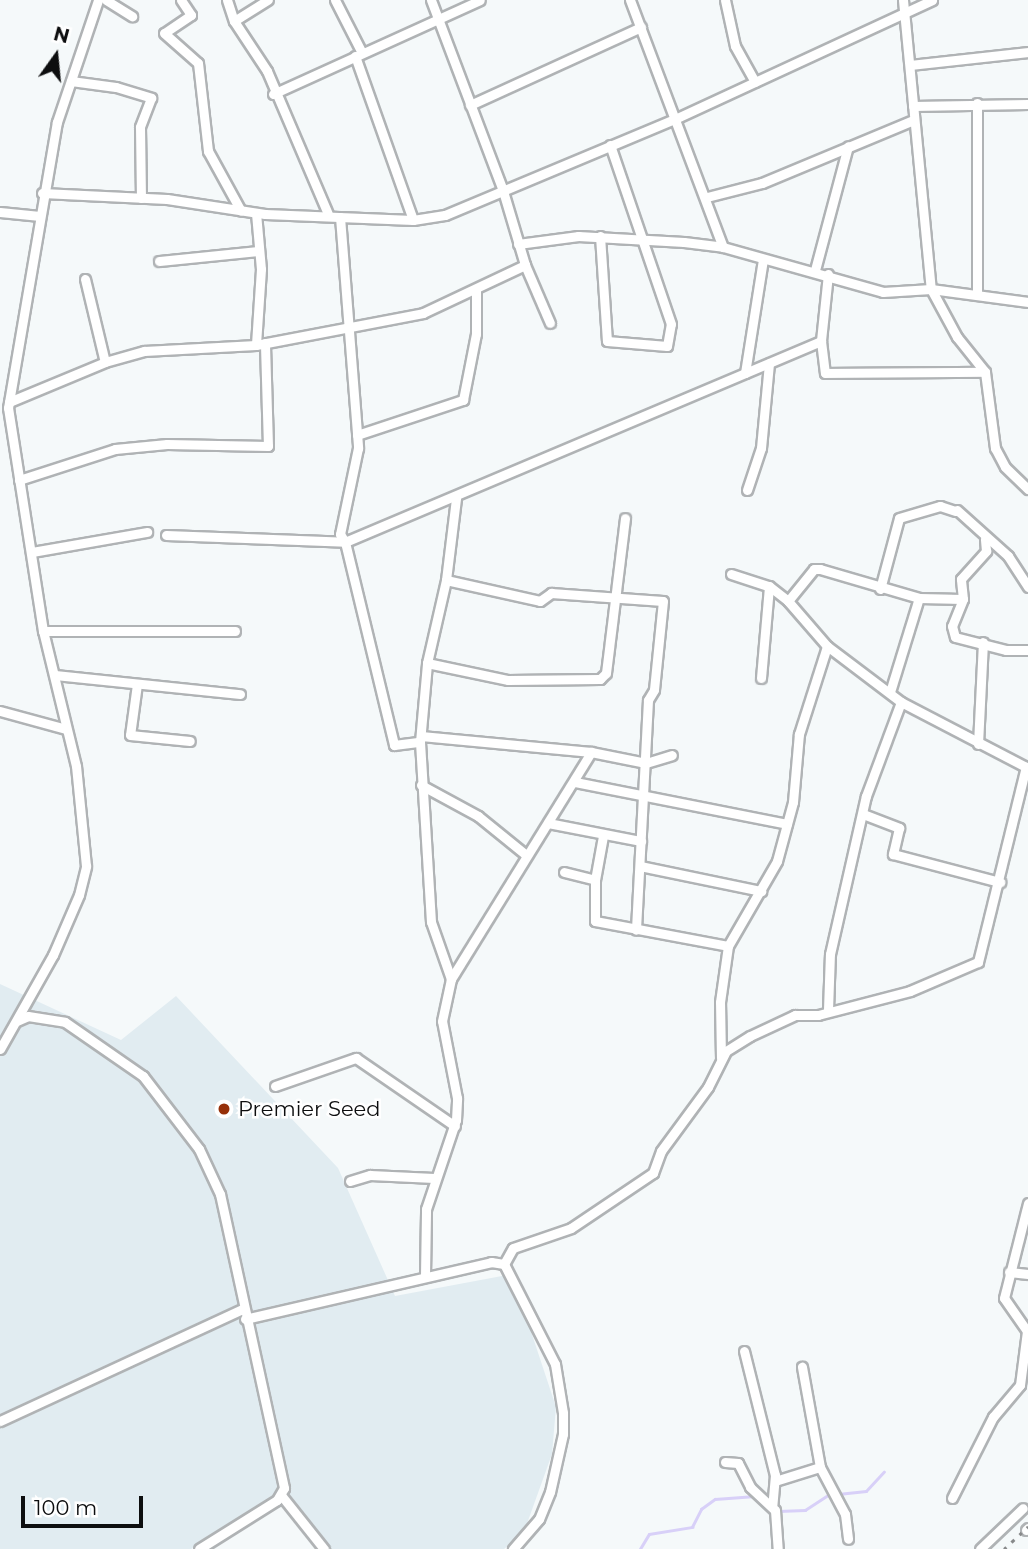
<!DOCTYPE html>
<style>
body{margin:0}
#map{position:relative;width:1028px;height:1549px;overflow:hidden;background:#f5f9fa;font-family:Montserrat,sans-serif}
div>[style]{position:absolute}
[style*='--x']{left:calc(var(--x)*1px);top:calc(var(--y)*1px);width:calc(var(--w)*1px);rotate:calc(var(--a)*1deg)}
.built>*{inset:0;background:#e1ecf1}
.stream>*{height:2.5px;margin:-1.25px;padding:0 1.25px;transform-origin:1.25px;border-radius:1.25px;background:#d8d0f8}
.roads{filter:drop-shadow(2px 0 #b0b3b5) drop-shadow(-2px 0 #b0b3b5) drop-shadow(0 2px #b0b3b5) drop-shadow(0 -2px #b0b3b5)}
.minor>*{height:9px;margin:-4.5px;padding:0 4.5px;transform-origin:4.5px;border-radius:4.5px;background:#fff}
.rail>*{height:2.5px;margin-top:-1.25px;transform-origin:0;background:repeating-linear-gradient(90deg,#87898a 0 3.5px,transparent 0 10.5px)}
.dots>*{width:19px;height:19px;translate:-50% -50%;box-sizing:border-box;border:4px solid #fff;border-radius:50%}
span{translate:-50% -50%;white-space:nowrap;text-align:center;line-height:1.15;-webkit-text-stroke:5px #fff;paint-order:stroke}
.poi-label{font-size:21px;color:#0d0e0f}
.left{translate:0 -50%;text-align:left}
.north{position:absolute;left:21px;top:21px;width:70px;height:70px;-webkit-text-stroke:5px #fff;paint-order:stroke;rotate:15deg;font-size:19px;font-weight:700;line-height:28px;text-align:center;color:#0d0e0f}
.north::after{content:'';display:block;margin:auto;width:24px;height:32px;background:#0d0e0f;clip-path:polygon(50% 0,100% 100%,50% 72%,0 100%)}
.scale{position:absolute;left:21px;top:1496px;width:122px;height:32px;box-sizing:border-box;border:4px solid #0d0e0f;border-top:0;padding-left:9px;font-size:21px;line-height:24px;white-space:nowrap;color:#0d0e0f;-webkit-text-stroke:5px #fff;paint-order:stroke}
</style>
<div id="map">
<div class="built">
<div style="clip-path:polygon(0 984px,121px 1040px,176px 996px,338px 1168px,395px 1296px,512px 1274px,556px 1407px,552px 1454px,524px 1532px,504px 1549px,327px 1549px,285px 1490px,191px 1549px,0 1549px)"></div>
</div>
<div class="stream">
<div style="--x:838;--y:1494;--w:28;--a:-6"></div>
<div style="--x:866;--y:1491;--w:26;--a:-47"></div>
<div style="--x:778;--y:1511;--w:27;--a:-2"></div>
<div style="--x:805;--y:1510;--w:31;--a:-33"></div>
<div style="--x:640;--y:1549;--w:17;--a:-59"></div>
<div style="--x:649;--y:1534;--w:44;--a:-9.2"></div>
<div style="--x:692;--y:1527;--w:20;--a:-63"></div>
<div style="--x:701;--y:1509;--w:17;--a:-36"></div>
<div style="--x:715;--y:1499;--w:40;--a:-4.3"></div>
</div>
<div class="roads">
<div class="minor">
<div style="--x:106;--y:0;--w:31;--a:32"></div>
<div style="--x:181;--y:0;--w:18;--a:56"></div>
<div style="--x:191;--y:15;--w:32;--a:146"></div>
<div style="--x:164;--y:33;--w:45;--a:41.4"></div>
<div style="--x:198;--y:63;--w:89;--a:83.5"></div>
<div style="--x:208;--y:151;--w:68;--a:61.2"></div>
<div style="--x:227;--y:0;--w:22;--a:72"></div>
<div style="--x:234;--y:21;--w:60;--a:56.6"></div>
<div style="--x:267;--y:71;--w:155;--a:66.9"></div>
<div style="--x:335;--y:0;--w:59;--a:63"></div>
<div style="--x:431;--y:0;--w:204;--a:69.3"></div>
<div style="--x:503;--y:191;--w:77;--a:73.4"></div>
<div style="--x:525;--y:265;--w:63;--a:66.7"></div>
<div style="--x:630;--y:0;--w:264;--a:69.4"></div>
<div style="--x:725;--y:0;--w:47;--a:77.7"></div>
<div style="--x:735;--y:46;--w:41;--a:60.9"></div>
<div style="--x:903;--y:0;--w:290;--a:84.5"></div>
<div style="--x:931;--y:289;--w:55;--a:61.6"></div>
<div style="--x:957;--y:337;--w:45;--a:51.3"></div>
<div style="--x:985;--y:372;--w:77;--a:82.5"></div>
<div style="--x:995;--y:448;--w:21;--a:62"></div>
<div style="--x:1005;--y:467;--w:32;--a:44"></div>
<div style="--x:234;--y:21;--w:40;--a:-32"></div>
<div style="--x:355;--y:56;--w:174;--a:70.5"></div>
<div style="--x:910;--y:65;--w:119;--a:-6.3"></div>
<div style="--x:71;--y:81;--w:45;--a:7.6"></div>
<div style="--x:116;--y:87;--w:37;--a:17"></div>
<div style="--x:151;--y:98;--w:31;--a:111"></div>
<div style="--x:140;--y:127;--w:71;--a:89.2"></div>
<div style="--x:273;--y:94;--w:227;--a:-24.4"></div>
<div style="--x:470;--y:105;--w:188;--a:-24.5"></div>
<div style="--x:913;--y:106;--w:115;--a:-1"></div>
<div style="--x:42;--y:193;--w:125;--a:2.7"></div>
<div style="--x:167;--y:199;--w:99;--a:8.7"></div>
<div style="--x:265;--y:214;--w:148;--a:2.3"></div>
<div style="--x:413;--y:220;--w:32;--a:-9"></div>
<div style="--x:445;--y:215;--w:251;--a:-22.7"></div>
<div style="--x:677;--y:118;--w:281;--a:-24.8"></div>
<div style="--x:707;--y:197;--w:57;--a:-14.3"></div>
<div style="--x:762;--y:183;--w:164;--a:-22.6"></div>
<div style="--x:0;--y:212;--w:40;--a:5.7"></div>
<div style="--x:256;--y:213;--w:56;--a:84.9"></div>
<div style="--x:261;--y:269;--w:76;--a:93.8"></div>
<div style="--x:340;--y:217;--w:232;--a:85.5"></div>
<div style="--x:358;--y:448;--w:88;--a:101.8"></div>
<div style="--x:340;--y:534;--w:9;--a:58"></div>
<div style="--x:345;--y:542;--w:517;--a:-22.89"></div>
<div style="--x:600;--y:236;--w:105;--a:86.2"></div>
<div style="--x:607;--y:341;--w:60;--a:4.8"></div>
<div style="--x:667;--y:346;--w:22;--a:-80"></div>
<div style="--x:671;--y:324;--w:189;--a:-108.8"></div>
<div style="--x:518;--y:244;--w:61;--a:-7.6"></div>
<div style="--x:578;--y:236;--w:106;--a:3.2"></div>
<div style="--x:684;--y:242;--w:39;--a:7"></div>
<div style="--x:723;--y:247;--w:166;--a:15.7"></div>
<div style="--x:883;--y:292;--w:48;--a:-3.6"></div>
<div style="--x:931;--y:289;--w:98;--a:7.6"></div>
<div style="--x:159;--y:261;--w:100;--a:-5.8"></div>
<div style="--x:815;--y:270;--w:128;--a:-75.1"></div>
<div style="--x:828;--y:274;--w:67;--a:96"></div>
<div style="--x:821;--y:341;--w:32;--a:83"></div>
<div style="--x:825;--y:373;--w:160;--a:-0.4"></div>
<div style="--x:85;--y:279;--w:85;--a:76.5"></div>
<div style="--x:977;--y:293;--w:190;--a:-90"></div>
<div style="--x:745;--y:373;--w:115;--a:-81"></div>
<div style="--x:9;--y:402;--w:104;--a:-22.6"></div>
<div style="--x:105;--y:362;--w:41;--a:-15.8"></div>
<div style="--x:144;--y:351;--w:112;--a:-3.1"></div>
<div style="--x:256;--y:345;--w:170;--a:-10.8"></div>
<div style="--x:423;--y:313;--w:113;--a:-25.2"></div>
<div style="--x:357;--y:435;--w:112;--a:-18.3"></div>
<div style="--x:463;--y:400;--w:67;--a:-78.9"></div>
<div style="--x:476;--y:334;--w:45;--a:-90"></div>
<div style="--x:19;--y:480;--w:101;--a:-17.9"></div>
<div style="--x:115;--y:449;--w:52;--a:-5.5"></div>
<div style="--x:167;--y:444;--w:101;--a:1.1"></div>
<div style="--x:268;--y:446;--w:103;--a:-91.7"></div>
<div style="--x:747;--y:490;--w:44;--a:-71.6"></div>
<div style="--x:761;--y:448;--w:85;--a:-84.6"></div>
<div style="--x:957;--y:510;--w:69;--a:42"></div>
<div style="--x:1008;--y:556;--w:37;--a:57"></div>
<div style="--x:166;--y:535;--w:179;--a:2.2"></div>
<div style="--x:345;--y:542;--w:209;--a:76.4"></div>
<div style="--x:394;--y:745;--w:26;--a:-7"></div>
<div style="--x:32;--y:552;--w:117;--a:-9.9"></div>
<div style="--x:731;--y:574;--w:40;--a:18"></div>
<div style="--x:769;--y:586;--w:24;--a:38"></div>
<div style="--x:788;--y:601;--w:60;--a:49.1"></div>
<div style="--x:827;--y:646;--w:93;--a:37.1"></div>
<div style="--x:901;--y:702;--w:143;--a:27.5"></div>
<div style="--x:446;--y:580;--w:96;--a:12.6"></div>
<div style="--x:540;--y:601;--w:14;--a:-36"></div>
<div style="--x:551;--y:593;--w:112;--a:4.1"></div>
<div style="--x:663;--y:601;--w:89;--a:95.8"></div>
<div style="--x:654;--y:690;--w:12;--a:121"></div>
<div style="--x:648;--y:700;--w:230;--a:93"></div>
<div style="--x:880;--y:589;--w:73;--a:-75"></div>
<div style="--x:899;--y:518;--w:43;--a:-16.3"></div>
<div style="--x:940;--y:506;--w:16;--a:18"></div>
<div style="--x:963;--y:599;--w:29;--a:112"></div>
<div style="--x:952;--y:626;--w:11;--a:75"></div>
<div style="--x:955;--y:637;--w:53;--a:14.3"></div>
<div style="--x:1006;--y:650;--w:22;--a:0"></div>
<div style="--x:788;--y:601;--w:41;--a:-50.9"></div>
<div style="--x:814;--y:569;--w:6;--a:0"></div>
<div style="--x:820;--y:569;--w:103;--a:16.3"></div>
<div style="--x:919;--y:598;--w:44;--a:1.3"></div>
<div style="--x:963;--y:599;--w:20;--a:-96"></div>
<div style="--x:961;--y:579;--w:38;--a:-48"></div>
<div style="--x:986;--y:551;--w:12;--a:-95"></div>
<div style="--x:43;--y:631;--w:192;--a:0"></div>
<div style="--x:427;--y:663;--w:83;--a:11.9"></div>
<div style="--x:508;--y:680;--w:92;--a:-0.6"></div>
<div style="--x:600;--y:679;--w:8;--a:-45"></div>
<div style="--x:606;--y:673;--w:156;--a:-83"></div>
<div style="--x:55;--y:675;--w:186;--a:5.9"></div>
<div style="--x:761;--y:678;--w:92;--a:-85"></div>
<div style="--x:137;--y:684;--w:51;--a:97.8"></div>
<div style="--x:130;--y:735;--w:60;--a:5.7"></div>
<div style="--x:890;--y:692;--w:98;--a:-72.9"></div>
<div style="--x:0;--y:711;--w:68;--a:15.3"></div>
<div style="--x:421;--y:736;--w:171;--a:5.4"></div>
<div style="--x:591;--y:752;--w:56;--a:11.3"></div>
<div style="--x:646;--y:763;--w:27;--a:-17"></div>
<div style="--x:978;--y:744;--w:102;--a:-87.2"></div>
<div style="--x:575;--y:782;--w:216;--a:11.2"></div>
<div style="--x:421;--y:785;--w:65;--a:28.5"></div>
<div style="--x:478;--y:816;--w:62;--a:39.1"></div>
<div style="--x:863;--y:814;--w:39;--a:21"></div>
<div style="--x:899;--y:828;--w:27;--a:103"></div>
<div style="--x:893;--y:854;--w:111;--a:14.7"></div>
<div style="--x:548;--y:823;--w:95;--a:11"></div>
<div style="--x:603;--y:836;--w:45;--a:100.3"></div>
<div style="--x:595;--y:880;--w:41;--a:90"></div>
<div style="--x:595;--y:921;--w:135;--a:10.6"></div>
<div style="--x:640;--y:866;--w:124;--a:11.7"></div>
<div style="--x:564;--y:872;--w:32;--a:14"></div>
<div style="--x:451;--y:979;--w:60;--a:-109.3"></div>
<div style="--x:431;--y:922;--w:180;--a:-93.5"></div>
<div style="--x:420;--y:742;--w:79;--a:-84.9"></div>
<div style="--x:427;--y:663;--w:85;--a:-77.1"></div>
<div style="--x:446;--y:580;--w:83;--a:-83"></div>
<div style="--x:828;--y:1010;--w:56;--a:-88"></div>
<div style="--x:830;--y:954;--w:162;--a:-77.2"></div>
<div style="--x:866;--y:796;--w:100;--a:-69.6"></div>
<div style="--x:17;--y:1021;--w:12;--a:-24"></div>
<div style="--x:28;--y:1016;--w:37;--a:9"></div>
<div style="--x:65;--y:1022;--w:95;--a:34.7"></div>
<div style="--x:143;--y:1076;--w:92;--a:52.5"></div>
<div style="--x:199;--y:1149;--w:50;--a:65"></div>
<div style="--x:220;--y:1194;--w:301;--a:77.7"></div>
<div style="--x:284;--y:1488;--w:14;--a:120"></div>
<div style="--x:277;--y:1500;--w:92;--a:147.9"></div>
<div style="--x:0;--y:1049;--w:108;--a:-60.6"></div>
<div style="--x:53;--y:955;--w:65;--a:-66.6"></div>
<div style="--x:79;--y:895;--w:30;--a:-76"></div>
<div style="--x:86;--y:866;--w:100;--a:-95.7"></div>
<div style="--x:76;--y:766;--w:139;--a:-103.7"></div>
<div style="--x:43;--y:631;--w:226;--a:-98.9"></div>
<div style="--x:8;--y:408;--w:290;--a:-80.3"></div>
<div style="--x:57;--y:122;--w:129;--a:-71.4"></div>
<div style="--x:721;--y:1058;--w:56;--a:-91"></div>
<div style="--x:720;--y:1002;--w:57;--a:-81.9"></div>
<div style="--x:728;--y:946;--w:98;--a:-60"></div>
<div style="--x:777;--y:861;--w:61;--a:-74.8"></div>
<div style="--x:793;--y:802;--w:68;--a:-85"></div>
<div style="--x:799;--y:734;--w:92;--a:-72.3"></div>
<div style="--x:275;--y:1086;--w:86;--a:-19.1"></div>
<div style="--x:356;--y:1058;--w:120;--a:34.5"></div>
<div style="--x:350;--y:1181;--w:21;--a:-17"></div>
<div style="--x:370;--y:1175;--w:64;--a:2.7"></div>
<div style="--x:504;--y:1264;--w:18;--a:-61"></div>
<div style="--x:513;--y:1248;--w:61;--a:-19"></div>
<div style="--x:571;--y:1228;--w:99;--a:-33.9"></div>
<div style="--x:653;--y:1173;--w:23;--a:-70"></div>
<div style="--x:661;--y:1151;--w:79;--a:-53.7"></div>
<div style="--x:708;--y:1087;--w:40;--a:-63.4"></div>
<div style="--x:726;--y:1051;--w:28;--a:-32"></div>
<div style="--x:750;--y:1036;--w:50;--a:-25"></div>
<div style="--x:795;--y:1015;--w:23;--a:0"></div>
<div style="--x:818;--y:1015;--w:95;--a:-14.6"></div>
<div style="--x:910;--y:991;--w:74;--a:-23.1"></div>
<div style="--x:978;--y:962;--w:201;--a:-76.2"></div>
<div style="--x:1009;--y:1272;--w:19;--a:6"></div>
<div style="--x:425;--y:1276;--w:67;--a:-89.1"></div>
<div style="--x:426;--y:1209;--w:94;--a:-71.4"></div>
<div style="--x:456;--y:1120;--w:22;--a:-87"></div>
<div style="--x:457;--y:1098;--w:78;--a:-101"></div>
<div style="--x:442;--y:1021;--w:43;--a:-77.9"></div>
<div style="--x:451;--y:979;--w:267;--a:-58.3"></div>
<div style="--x:245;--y:1319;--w:253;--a:-13"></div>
<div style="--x:491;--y:1262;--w:13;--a:9"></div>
<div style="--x:504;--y:1264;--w:112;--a:63"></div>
<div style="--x:555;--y:1364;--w:50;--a:80.7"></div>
<div style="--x:563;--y:1413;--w:21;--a:90"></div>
<div style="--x:563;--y:1434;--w:59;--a:102.6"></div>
<div style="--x:550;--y:1492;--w:29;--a:112"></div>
<div style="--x:539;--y:1519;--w:40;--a:131"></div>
<div style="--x:744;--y:1351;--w:128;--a:76"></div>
<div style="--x:775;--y:1475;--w:32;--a:95"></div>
<div style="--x:0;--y:1421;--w:267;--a:-24.8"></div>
<div style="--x:725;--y:1462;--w:13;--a:4"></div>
<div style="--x:738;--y:1463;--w:27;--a:63"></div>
<div style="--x:750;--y:1487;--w:34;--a:43"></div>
<div style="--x:775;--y:1510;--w:39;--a:86"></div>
<div style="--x:820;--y:1467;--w:53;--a:62"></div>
<div style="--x:845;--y:1514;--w:25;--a:83"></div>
<div style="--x:775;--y:1481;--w:47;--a:-17.3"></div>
<div style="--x:820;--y:1467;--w:102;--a:-100.2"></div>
<div style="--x:281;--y:1495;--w:69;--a:51.5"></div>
<div style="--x:952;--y:1498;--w:91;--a:-63.2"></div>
<div style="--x:993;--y:1417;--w:42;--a:-49.8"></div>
<div style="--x:1020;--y:1385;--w:54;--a:-82.6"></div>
<div style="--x:1027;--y:1331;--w:40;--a:-124.9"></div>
<div style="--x:1004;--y:1298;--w:98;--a:-75.8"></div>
<div style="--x:1026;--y:1530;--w:3;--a:-45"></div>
<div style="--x:980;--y:1549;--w:59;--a:-43.6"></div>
</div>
</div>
<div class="rail">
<div style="--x:1004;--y:1549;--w:33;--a:-43"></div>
</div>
<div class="dots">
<div style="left:224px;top:1109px;background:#963009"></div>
</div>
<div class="poi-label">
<span class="left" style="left:238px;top:1109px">Premier Seed</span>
</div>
<div class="north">N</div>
<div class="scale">100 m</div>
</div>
